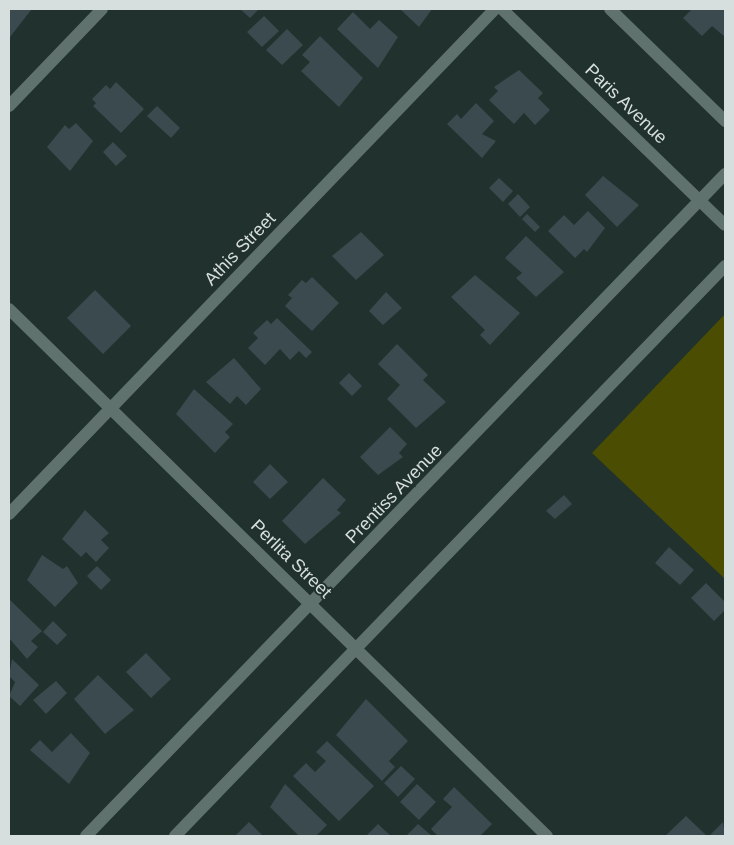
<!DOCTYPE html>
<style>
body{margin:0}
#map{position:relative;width:734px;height:845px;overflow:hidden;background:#21312e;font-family:Arial,sans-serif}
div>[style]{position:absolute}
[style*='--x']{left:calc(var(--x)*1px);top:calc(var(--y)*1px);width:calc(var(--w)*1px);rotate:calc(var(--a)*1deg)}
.green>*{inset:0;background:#4b4e02}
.building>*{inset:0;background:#3a4a4e}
.minor>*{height:12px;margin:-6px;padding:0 6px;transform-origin:6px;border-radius:6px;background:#60726e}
.tertiary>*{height:12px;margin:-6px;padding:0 6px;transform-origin:6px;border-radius:6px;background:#60726e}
span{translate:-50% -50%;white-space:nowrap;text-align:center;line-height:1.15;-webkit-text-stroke:4px #21312e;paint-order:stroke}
.street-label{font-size:18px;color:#d6dfdd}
.frame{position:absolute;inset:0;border:10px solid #d6dfdd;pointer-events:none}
</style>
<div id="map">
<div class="green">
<div style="clip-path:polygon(725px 314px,725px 579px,592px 453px)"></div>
</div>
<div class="building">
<div style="clip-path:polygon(9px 9px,31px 10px,10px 37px,9px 36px)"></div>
<div style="clip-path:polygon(240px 9px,259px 9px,250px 18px)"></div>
<div style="clip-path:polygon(400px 9px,432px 9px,419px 27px)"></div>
<div style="clip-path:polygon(692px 9px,725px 9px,725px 37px,712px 26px,702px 36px,683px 18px)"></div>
<div style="clip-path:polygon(353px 12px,370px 29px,379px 20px,398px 37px,378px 68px,337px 29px)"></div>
<div style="clip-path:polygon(264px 16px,279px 31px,262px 47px,247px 32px)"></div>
<div style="clip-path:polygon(287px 29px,303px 45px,282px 65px,266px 50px)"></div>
<div style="clip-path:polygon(320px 36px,363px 78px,339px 107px,301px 71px,310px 62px,302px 55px)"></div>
<div style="clip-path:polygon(519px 70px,543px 93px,538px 98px,550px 110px,535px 125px,524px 113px,514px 124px,489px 100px,498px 91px,494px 87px)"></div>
<div style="clip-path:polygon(116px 82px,144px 109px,121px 133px,93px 106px,96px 103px,92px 99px,106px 85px,110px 89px)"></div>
<div style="clip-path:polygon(476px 103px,494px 121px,482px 134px,496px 141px,482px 158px,447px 124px,457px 114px,461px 119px)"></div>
<div style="clip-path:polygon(157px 106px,180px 128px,171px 138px,147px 116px)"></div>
<div style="clip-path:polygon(76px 123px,93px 141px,70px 171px,47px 147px,65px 125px,69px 129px)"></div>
<div style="clip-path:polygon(113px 142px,127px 156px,116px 166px,103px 152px)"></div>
<div style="clip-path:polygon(603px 176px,639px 205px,617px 227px,585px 195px)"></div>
<div style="clip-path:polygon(499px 178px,513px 191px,503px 202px,489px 188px)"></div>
<div style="clip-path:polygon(518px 194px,530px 207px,520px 217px,508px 204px)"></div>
<div style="clip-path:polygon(588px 211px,605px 228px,587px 252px,584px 249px,575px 258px,548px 231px,564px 215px,574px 225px)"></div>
<div style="clip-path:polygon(527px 214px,540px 227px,535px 232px,522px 219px)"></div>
<div style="clip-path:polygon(361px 232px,384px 255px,356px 280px,332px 256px)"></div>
<div style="clip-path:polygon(526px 236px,564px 272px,536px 297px,516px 278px,522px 273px,505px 258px)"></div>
<div style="clip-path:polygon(475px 275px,520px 313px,490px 345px,480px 335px,485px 330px,451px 297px)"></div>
<div style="clip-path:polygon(312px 277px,339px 303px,312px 331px,285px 306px,292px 298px,288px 295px,302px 280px,306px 283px)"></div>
<div style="clip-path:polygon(95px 290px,131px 326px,103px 354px,67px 318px)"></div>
<div style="clip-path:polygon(386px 292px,402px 308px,383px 325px,369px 311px)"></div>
<div style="clip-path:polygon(277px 318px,312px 352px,306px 358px,299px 351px,290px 360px,280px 349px,265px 365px,248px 348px,258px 338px,253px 333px,267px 320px,271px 324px)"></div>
<div style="clip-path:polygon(397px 344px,428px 375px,423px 380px,446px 402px,416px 428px,387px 399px,400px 385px,378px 364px)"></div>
<div style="clip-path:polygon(234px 358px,261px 389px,246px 405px,237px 396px,230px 404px,206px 382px)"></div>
<div style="clip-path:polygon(349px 373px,362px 386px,352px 396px,339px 383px)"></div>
<div style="clip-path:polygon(194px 389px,233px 424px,225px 432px,230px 437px,215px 453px,176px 414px)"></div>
<div style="clip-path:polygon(390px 427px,407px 444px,399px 453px,403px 457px,378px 475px,360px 457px)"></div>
<div style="clip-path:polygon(270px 464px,288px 482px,270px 499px,253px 482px)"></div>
<div style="clip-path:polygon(323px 478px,346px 500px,337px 510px,341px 513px,305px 544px,282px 521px)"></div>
<div style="clip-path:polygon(564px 495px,572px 504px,555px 519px,546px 511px)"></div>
<div style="clip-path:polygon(85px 510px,109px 533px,101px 540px,109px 548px,96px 562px,86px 552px,81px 557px,62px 539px)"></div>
<div style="clip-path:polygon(669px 547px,694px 570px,680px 585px,655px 563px)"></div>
<div style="clip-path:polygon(42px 555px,63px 569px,67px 566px,78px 583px,55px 607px,27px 580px)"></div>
<div style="clip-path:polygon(97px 566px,111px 580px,101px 590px,87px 576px)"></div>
<div style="clip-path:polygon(706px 583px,725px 602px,725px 610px,714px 621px,691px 598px)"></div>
<div style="clip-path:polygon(9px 599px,42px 631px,31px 641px,38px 647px,27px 659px,9px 638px)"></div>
<div style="clip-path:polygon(53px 621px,67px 635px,57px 645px,43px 632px)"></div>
<div style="clip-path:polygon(146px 653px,171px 679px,151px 698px,126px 672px)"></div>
<div style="clip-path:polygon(12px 659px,39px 685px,20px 706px,9px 696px,15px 682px,9px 676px)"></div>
<div style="clip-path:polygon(98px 675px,134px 710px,105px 734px,74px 699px)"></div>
<div style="clip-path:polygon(56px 681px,67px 693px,46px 714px,33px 700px)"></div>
<div style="clip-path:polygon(366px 699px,408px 741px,389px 761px,395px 767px,382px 781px,336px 735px)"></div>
<div style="clip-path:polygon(71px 733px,90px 753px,69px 784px,30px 750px,40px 740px,52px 752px)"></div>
<div style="clip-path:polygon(327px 741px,374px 786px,339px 821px,293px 776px,306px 763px,315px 772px,326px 761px,316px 752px)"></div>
<div style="clip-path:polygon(401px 766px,415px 779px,398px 797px,384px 783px)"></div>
<div style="clip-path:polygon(285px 784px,327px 825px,316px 836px,299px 836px,270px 807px)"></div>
<div style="clip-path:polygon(417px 784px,436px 802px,419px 820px,400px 802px)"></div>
<div style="clip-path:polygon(454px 787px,492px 824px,480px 836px,438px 836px,431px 829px,452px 807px,443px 799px)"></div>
<div style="clip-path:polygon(686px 816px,707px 836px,665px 836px)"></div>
<div style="clip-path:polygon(249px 822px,263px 836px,235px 836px)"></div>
<div style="clip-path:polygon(723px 822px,725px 836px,709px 836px)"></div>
<div style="clip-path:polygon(378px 824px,391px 836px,366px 836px)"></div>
<div style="clip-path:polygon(418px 824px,432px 836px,406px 836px)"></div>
</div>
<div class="minor">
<div style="--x:9;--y:106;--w:134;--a:-46.2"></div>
<div style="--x:9;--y:309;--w:753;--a:44.41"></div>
<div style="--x:9;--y:514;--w:701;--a:-46.1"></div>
<div style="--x:86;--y:836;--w:920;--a:-46.01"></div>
<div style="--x:175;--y:836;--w:792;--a:-46.02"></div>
</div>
<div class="tertiary">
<div style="--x:502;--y:9;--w:310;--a:44.1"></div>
<div style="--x:610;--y:9;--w:161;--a:44.2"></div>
</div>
<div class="street-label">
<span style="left:626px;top:104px;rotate:44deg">Paris Avenue</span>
<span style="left:240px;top:249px;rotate:-46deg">Athis Street</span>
<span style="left:394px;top:494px;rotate:-46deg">Prentiss Avenue</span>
<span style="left:291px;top:559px;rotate:44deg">Perlita Street</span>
</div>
<div class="frame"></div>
</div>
